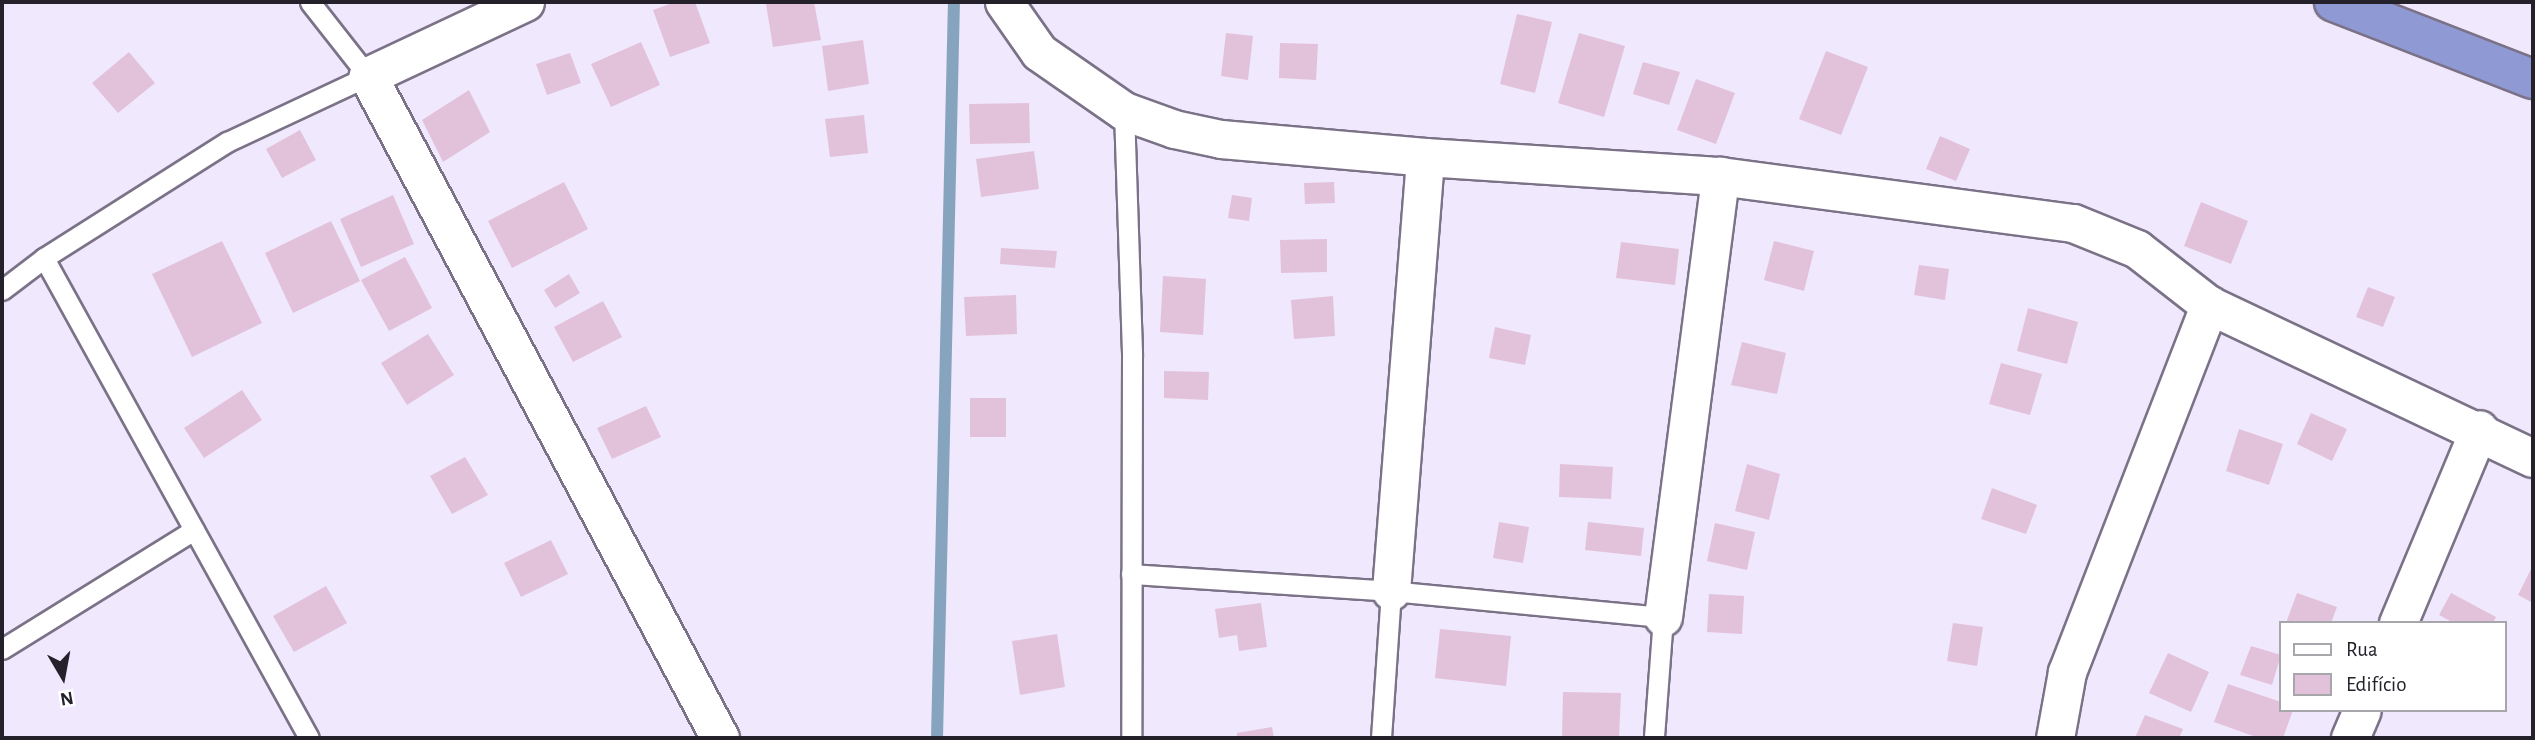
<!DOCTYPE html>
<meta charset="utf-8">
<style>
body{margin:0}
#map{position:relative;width:2535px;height:740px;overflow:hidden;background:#f0e8fc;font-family:"Alegreya Sans",sans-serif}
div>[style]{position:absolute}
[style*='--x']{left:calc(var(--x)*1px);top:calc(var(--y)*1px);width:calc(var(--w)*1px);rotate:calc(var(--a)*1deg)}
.stream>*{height:12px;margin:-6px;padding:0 6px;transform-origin:6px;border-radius:6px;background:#87a4be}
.building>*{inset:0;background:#e2c2db}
.roads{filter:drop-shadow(2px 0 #7b7288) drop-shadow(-2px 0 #7b7288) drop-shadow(0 2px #7b7288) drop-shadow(0 -2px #7b7288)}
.service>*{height:19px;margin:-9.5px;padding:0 9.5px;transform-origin:9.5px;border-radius:9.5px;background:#fff}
.minor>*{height:37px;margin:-18.5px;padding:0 18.5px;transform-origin:18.5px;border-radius:18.5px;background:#fff}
.trunk>*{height:38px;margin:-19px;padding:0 19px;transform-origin:19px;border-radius:19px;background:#8f9ad4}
span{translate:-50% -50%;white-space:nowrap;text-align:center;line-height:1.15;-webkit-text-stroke:6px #fff;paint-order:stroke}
.frame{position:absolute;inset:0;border:4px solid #24212a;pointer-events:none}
.legend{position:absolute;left:2279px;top:621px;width:228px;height:91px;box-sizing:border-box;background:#fff;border:2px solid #a7a6aa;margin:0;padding:9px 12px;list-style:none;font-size:21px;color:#24212a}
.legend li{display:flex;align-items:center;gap:14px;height:35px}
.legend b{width:35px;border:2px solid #a7a6aa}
.north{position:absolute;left:28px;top:642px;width:70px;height:70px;-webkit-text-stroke:5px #fff;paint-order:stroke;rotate:170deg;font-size:19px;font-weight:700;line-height:28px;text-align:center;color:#24212a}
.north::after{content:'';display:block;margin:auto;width:24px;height:32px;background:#24212a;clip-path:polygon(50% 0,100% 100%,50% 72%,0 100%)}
</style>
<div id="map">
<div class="stream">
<div style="--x:937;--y:738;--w:736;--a:-88.68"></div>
</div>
<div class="building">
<div style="clip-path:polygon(675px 2px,695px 2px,710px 43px,670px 57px,653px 10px)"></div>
<div style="clip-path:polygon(814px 2px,821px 40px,773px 47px,766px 4px)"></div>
<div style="clip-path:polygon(1517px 14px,1552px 22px,1535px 93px,1500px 84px)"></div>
<div style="clip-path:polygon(1226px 33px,1253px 36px,1248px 80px,1221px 76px)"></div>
<div style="clip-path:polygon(1579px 33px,1625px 46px,1604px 117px,1558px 103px)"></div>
<div style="clip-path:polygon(863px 40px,869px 84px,828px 91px,822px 46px)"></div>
<div style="clip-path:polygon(641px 42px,660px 85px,611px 107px,591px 64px)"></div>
<div style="clip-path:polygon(1280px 43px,1318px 44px,1316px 80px,1279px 78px)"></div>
<div style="clip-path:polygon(1826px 51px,1868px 67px,1841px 135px,1799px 119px)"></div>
<div style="clip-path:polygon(129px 52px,155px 83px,118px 113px,92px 83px)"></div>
<div style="clip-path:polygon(570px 53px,581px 83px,547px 95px,536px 64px)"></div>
<div style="clip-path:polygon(1643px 62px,1680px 72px,1669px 105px,1633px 94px)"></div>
<div style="clip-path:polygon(1696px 79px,1735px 93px,1716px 144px,1677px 130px)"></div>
<div style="clip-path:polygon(469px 90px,490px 132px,443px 162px,422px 120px)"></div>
<div style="clip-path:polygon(1029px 103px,1030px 143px,970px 144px,969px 104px)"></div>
<div style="clip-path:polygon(864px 115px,868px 153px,830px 157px,825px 119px)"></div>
<div style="clip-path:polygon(300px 130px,316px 160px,282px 178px,266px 149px)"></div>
<div style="clip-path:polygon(1940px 136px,1970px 149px,1956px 181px,1926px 169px)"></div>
<div style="clip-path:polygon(1034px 151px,1039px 189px,981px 197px,976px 159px)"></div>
<div style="clip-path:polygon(564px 182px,588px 229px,512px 268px,488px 221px)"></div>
<div style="clip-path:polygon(1334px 182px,1335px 203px,1305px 204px,1304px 183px)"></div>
<div style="clip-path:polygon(393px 195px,414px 244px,361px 267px,340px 219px)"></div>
<div style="clip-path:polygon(1232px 195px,1252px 198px,1249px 221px,1228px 218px)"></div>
<div style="clip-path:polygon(2201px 202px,2248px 221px,2231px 264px,2184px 246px)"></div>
<div style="clip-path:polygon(331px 221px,360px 281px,293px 313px,265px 253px)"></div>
<div style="clip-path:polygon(1327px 239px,1327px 272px,1281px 273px,1280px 240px)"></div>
<div style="clip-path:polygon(222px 241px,262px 323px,192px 357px,152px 274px)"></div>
<div style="clip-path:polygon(1774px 241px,1814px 251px,1804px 291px,1764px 280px)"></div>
<div style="clip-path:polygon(1621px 242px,1679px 249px,1675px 285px,1616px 278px)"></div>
<div style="clip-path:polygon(1001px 248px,1057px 251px,1055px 268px,1000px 264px)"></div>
<div style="clip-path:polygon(405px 257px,432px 308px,389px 331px,361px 280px)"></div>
<div style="clip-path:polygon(1919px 265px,1949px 269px,1945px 300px,1914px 295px)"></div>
<div style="clip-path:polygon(569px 274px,580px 293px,555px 308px,544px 290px)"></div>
<div style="clip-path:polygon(1163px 276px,1206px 279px,1203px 335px,1160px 332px)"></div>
<div style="clip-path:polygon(2368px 287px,2395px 297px,2383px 327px,2356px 317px)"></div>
<div style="clip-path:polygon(1016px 295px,1017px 334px,966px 336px,964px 297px)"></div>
<div style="clip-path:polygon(1333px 296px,1335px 336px,1294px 339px,1291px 300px)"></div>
<div style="clip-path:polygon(603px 301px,622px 337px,573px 362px,554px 327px)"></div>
<div style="clip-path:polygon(2028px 308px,2078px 322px,2067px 364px,2017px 351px)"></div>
<div style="clip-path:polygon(1495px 327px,1531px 335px,1525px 365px,1489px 358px)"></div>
<div style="clip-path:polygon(428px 334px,454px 375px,407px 405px,381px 363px)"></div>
<div style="clip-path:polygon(1742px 342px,1786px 353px,1777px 394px,1731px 385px)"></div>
<div style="clip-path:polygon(2001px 363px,2042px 374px,2030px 415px,1989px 404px)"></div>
<div style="clip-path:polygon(1164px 371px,1209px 372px,1208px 400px,1164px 398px)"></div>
<div style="clip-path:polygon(242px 390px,262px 420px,204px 458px,184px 428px)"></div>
<div style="clip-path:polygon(970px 398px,1006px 398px,1006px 437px,970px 437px)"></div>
<div style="clip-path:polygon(646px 406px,661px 437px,612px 459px,597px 428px)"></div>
<div style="clip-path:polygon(2311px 413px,2347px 429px,2332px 461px,2297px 444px)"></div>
<div style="clip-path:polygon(2239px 429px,2283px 444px,2269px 485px,2226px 471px)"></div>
<div style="clip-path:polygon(465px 457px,488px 495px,452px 514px,430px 476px)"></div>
<div style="clip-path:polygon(1560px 464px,1613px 467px,1611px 499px,1559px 497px)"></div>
<div style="clip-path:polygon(1747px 464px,1780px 474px,1769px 520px,1735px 511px)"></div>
<div style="clip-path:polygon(1992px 488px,2037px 505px,2026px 534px,1981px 519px)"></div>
<div style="clip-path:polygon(1499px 522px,1529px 527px,1523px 563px,1493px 558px)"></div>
<div style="clip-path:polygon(1588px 522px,1644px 528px,1641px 556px,1585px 550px)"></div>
<div style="clip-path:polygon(1715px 523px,1755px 532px,1747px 570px,1707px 561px)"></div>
<div style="clip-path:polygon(551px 540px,568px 574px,521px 597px,504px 563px)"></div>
<div style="clip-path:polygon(2533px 565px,2533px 603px,2518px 595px)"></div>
<div style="clip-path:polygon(326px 586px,347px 623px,294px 652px,273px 616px)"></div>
<div style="clip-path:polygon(2297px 593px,2337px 607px,2331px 623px,2286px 623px)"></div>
<div style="clip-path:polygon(2451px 593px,2496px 617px,2493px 623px,2454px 623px,2439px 615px)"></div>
<div style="clip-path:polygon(1709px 594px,1744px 596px,1742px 634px,1707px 632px)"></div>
<div style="clip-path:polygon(1261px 603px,1267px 647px,1239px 651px,1237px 635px,1219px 638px,1215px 609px)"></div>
<div style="clip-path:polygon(1953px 623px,1983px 627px,1977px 666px,1947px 661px)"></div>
<div style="clip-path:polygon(1440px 629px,1511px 636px,1506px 686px,1435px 678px)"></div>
<div style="clip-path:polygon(1057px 634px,1065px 687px,1020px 695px,1012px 641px)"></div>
<div style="clip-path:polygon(2251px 646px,2281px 655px,2272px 685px,2240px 675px)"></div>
<div style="clip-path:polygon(2168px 653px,2209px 672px,2191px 712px,2149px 693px)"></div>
<div style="clip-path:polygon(2228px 684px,2281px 702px,2281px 710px,2293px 710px,2283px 738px,2259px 738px,2214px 722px)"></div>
<div style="clip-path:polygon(1563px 692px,1621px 693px,1619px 738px,1562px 738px)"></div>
<div style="clip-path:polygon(2145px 715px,2183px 729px,2179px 738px,2135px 738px)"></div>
<div style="clip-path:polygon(1272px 727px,1274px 738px,1237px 738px,1237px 733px)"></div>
</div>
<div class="roads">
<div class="service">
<div style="--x:1124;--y:111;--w:245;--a:88.1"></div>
<div style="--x:1132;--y:356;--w:382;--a:90.1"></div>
<div style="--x:44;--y:258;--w:548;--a:61.1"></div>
<div style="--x:2;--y:290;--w:53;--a:-37.3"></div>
<div style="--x:44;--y:258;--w:217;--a:-32.4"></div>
<div style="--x:227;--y:142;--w:156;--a:-25.1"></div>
<div style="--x:368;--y:76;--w:94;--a:-128.1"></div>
<div style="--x:1131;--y:574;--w:261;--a:3.7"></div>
<div style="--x:1391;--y:591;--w:273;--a:5.5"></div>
<div style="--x:1663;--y:617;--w:121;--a:94.3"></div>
<div style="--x:2;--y:649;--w:226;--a:-31.8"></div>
<div style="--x:1381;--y:738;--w:147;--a:-86.1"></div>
</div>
<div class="minor">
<div style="--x:525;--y:2;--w:174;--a:154.8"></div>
<div style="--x:368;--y:76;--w:750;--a:62"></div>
<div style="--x:1004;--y:2;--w:61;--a:55"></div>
<div style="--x:1039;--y:52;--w:103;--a:34.8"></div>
<div style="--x:1124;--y:111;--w:53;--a:19.8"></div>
<div style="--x:1174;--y:129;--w:48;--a:12"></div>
<div style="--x:1221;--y:139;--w:205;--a:5"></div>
<div style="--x:1425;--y:157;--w:296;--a:3.7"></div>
<div style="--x:1720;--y:176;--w:356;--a:7.6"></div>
<div style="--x:2073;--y:223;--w:69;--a:22.1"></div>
<div style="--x:2137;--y:249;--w:91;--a:37.9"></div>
<div style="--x:2209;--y:305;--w:358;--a:25.3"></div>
<div style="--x:1391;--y:591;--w:435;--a:-85.5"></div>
<div style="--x:1663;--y:617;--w:445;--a:-82.6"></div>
<div style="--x:2398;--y:623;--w:210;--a:-67.3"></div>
<div style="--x:2055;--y:738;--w:67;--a:-79.7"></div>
<div style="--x:2067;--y:672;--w:394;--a:-68.8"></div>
<div style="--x:2350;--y:738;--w:30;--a:-67"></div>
</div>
<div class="trunk">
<div style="--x:2334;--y:2;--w:213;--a:21.2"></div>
</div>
</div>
<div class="frame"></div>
<ul class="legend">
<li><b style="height:9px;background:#fff"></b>Rua</li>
<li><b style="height:19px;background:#e2c2db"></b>Edifício</li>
</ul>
<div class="north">N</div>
</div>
